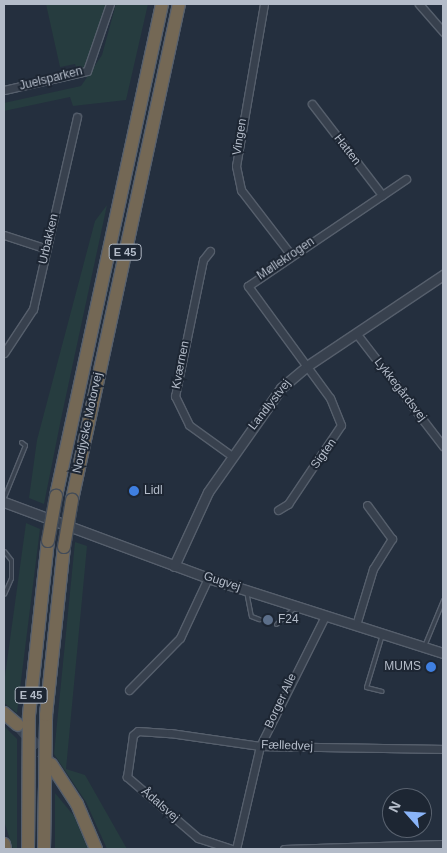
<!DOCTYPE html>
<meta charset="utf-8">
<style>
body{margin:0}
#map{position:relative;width:447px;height:853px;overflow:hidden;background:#242f3e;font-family:Arial,sans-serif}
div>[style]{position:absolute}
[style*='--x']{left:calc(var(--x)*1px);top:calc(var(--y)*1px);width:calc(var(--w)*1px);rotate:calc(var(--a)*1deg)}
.green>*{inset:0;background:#263c3f}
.motorway-tunnel>*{height:12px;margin-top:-6px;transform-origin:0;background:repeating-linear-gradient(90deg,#3a4453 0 12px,transparent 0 18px)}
.roads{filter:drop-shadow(1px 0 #565f6c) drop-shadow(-1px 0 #565f6c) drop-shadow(0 1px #565f6c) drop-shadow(0 -1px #565f6c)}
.service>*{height:3px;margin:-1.5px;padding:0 1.5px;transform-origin:1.5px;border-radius:1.5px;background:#38414e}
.minor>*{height:7px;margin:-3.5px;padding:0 3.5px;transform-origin:3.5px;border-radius:3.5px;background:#38414e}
.tertiary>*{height:9px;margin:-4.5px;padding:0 4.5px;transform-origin:4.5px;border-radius:4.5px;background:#38414e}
.motorway>*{height:12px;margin:-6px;padding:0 6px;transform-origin:6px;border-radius:6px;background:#746855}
.bridges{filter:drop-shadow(1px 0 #434c59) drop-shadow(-1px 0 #434c59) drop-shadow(0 1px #434c59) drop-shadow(0 -1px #434c59)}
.motorway-bridge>*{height:12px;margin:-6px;padding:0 6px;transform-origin:6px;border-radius:6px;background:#746855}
.dots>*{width:14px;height:14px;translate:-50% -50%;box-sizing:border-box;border:2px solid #1d2633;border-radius:50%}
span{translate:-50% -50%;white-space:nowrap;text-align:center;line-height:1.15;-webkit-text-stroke:4px #1d2633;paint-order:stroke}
.shield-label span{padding:1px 4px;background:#1d2633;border:1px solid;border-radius:4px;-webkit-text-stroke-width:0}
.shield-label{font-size:11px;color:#b4bcc9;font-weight:700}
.street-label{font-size:12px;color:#b4bcc9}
.poi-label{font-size:12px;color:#b4bcc9}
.left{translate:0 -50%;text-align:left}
.right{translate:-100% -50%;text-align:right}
.frame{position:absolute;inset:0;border:5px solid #b4bcc9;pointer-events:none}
.north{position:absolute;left:382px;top:788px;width:50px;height:50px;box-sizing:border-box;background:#1d2633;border:1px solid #59626f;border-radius:50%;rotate:296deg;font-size:14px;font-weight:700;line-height:20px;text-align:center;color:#b4bcc9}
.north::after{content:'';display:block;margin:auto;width:18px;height:22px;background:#8ab4f8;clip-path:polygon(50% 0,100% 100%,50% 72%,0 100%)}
</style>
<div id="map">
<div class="green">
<div style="clip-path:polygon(46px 4px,108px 4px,89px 65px,78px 73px,75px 64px,60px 67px)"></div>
<div style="clip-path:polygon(116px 4px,148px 4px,126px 100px,73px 106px,70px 97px,4px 111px,4px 103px,81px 86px,102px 55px)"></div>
<div style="clip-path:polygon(107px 205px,61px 419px,44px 504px,29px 498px,37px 440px,95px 221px)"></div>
<div style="clip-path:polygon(26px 523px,40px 529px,17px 713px,4px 703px,4px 683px)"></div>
<div style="clip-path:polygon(75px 542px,87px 546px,66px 769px,85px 775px,127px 849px,107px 849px,86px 802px,54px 754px)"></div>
<div style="clip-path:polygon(4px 726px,17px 739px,17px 849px,13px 849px,4px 821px)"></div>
<div style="clip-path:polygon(55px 793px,74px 816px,88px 849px,55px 849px)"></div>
</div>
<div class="motorway-tunnel">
<div style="--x:18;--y:725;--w:49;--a:49.1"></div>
</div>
<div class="roads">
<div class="service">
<div style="--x:4;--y:497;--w:56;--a:-68"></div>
<div style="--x:25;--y:445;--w:5;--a:-143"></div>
<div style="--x:4;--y:551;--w:11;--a:52"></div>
<div style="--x:11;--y:560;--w:18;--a:90"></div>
<div style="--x:11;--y:578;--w:17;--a:114"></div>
<div style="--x:246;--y:591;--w:25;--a:79"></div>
<div style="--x:251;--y:616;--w:9;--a:21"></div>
<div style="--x:276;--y:624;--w:24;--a:-42"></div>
<div style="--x:382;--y:634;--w:55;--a:106.8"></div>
<div style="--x:366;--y:687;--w:16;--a:14"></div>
<div style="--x:424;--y:646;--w:50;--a:-67.6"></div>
</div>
<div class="minor">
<div style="--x:264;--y:4;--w:164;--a:99.8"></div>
<div style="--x:236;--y:166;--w:25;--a:78"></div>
<div style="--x:241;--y:190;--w:82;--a:52.4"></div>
<div style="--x:419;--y:4;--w:37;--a:49"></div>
<div style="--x:4;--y:90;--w:85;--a:-12.9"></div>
<div style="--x:87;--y:71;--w:71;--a:-71.1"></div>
<div style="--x:312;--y:104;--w:115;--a:52.4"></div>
<div style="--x:4;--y:235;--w:45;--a:18"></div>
<div style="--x:210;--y:251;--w:11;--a:128"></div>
<div style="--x:203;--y:260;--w:139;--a:101.6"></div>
<div style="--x:175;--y:396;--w:32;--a:64"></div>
<div style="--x:189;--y:425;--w:53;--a:35.8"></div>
<div style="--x:356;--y:333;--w:143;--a:52.4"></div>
<div style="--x:4;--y:353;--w:53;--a:-56.6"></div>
<div style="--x:33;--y:309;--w:197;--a:-77.1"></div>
<div style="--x:278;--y:510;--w:12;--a:-31"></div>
<div style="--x:288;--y:504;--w:95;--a:-56.1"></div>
<div style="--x:341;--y:425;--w:29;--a:-112"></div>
<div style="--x:330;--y:398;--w:139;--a:-126.2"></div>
<div style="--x:248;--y:286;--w:191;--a:-34.1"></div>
<div style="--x:356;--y:625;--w:59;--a:-73.1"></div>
<div style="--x:373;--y:569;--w:36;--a:-58"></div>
<div style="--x:392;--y:539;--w:42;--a:-126.3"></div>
<div style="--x:129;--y:690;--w:73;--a:-45.6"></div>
<div style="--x:180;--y:638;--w:66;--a:-65"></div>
<div style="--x:232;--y:849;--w:36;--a:-162"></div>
<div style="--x:198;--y:838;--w:94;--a:-139.3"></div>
<div style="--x:127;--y:777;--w:42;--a:-81.9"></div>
<div style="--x:133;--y:735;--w:6;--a:-39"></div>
<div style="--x:138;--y:731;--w:32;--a:4"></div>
<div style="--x:170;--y:733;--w:91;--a:8.2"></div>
<div style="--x:260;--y:746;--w:183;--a:0.9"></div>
<div style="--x:236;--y:849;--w:106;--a:-76.9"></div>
<div style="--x:260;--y:746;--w:145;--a:-63.4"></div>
<div style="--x:284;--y:849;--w:159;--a:-1.8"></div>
</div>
<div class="tertiary">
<div style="--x:4;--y:502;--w:218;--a:20.4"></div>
<div style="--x:208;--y:578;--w:247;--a:17.7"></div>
<div style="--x:174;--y:566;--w:81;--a:-65.3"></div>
<div style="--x:208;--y:492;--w:127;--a:-54.9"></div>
<div style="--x:281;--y:388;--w:34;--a:-40"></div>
<div style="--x:307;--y:366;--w:164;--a:-33.8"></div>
</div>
<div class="motorway">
<div style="--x:56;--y:496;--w:503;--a:-77.84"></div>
<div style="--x:72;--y:500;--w:507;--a:-77.83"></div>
<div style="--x:4;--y:713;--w:18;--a:41"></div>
<div style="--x:51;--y:764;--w:48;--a:57"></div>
<div style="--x:77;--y:804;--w:49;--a:67.1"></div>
<div style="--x:4;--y:844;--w:5;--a:79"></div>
<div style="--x:28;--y:849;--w:134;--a:-89.6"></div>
<div style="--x:29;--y:715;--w:175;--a:-83.8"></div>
<div style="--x:44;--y:849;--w:134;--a:-89.1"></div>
<div style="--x:46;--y:715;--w:169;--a:-83.9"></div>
</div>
</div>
<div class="bridges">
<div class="motorway-bridge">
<div style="--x:48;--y:541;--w:46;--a:-79.9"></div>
<div style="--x:64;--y:547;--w:48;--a:-80.3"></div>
</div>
</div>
<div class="dots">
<div style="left:134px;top:491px;background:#3f7fe0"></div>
<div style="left:268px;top:620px;background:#5c6f8a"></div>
<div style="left:431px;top:667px;background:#3f7fe0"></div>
</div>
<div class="shield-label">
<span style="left:125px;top:252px">E 45</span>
<span style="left:31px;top:695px">E 45</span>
</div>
<div class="street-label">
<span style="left:51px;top:79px;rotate:-14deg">Juelsparken</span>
<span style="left:240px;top:137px;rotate:-81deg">Vingen</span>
<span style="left:347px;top:150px;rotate:52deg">Hatten</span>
<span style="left:49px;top:239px;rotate:-77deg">Urbakken</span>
<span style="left:286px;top:259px;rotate:-34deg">Møllekrogen</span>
<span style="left:181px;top:365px;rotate:-79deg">Kværnen</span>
<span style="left:400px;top:390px;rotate:52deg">Lykkegårdsvej</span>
<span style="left:270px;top:405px;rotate:-52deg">Landlystvej</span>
<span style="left:88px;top:423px;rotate:-78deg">Nordjyske Motorvej</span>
<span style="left:324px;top:454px;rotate:-54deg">Sigten</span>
<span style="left:222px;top:582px;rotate:18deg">Gugvej</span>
<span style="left:281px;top:701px;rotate:-65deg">Borger Alle</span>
<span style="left:287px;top:746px;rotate:2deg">Fælledvej</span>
<span style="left:160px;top:805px;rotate:41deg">Ådalsvej</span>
</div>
<div class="poi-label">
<span class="left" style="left:144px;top:491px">Lidl</span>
<span class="left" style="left:278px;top:620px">F24</span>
<span class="right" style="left:421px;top:667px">MUMS</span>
</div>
<div class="frame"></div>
<div class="north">N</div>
</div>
